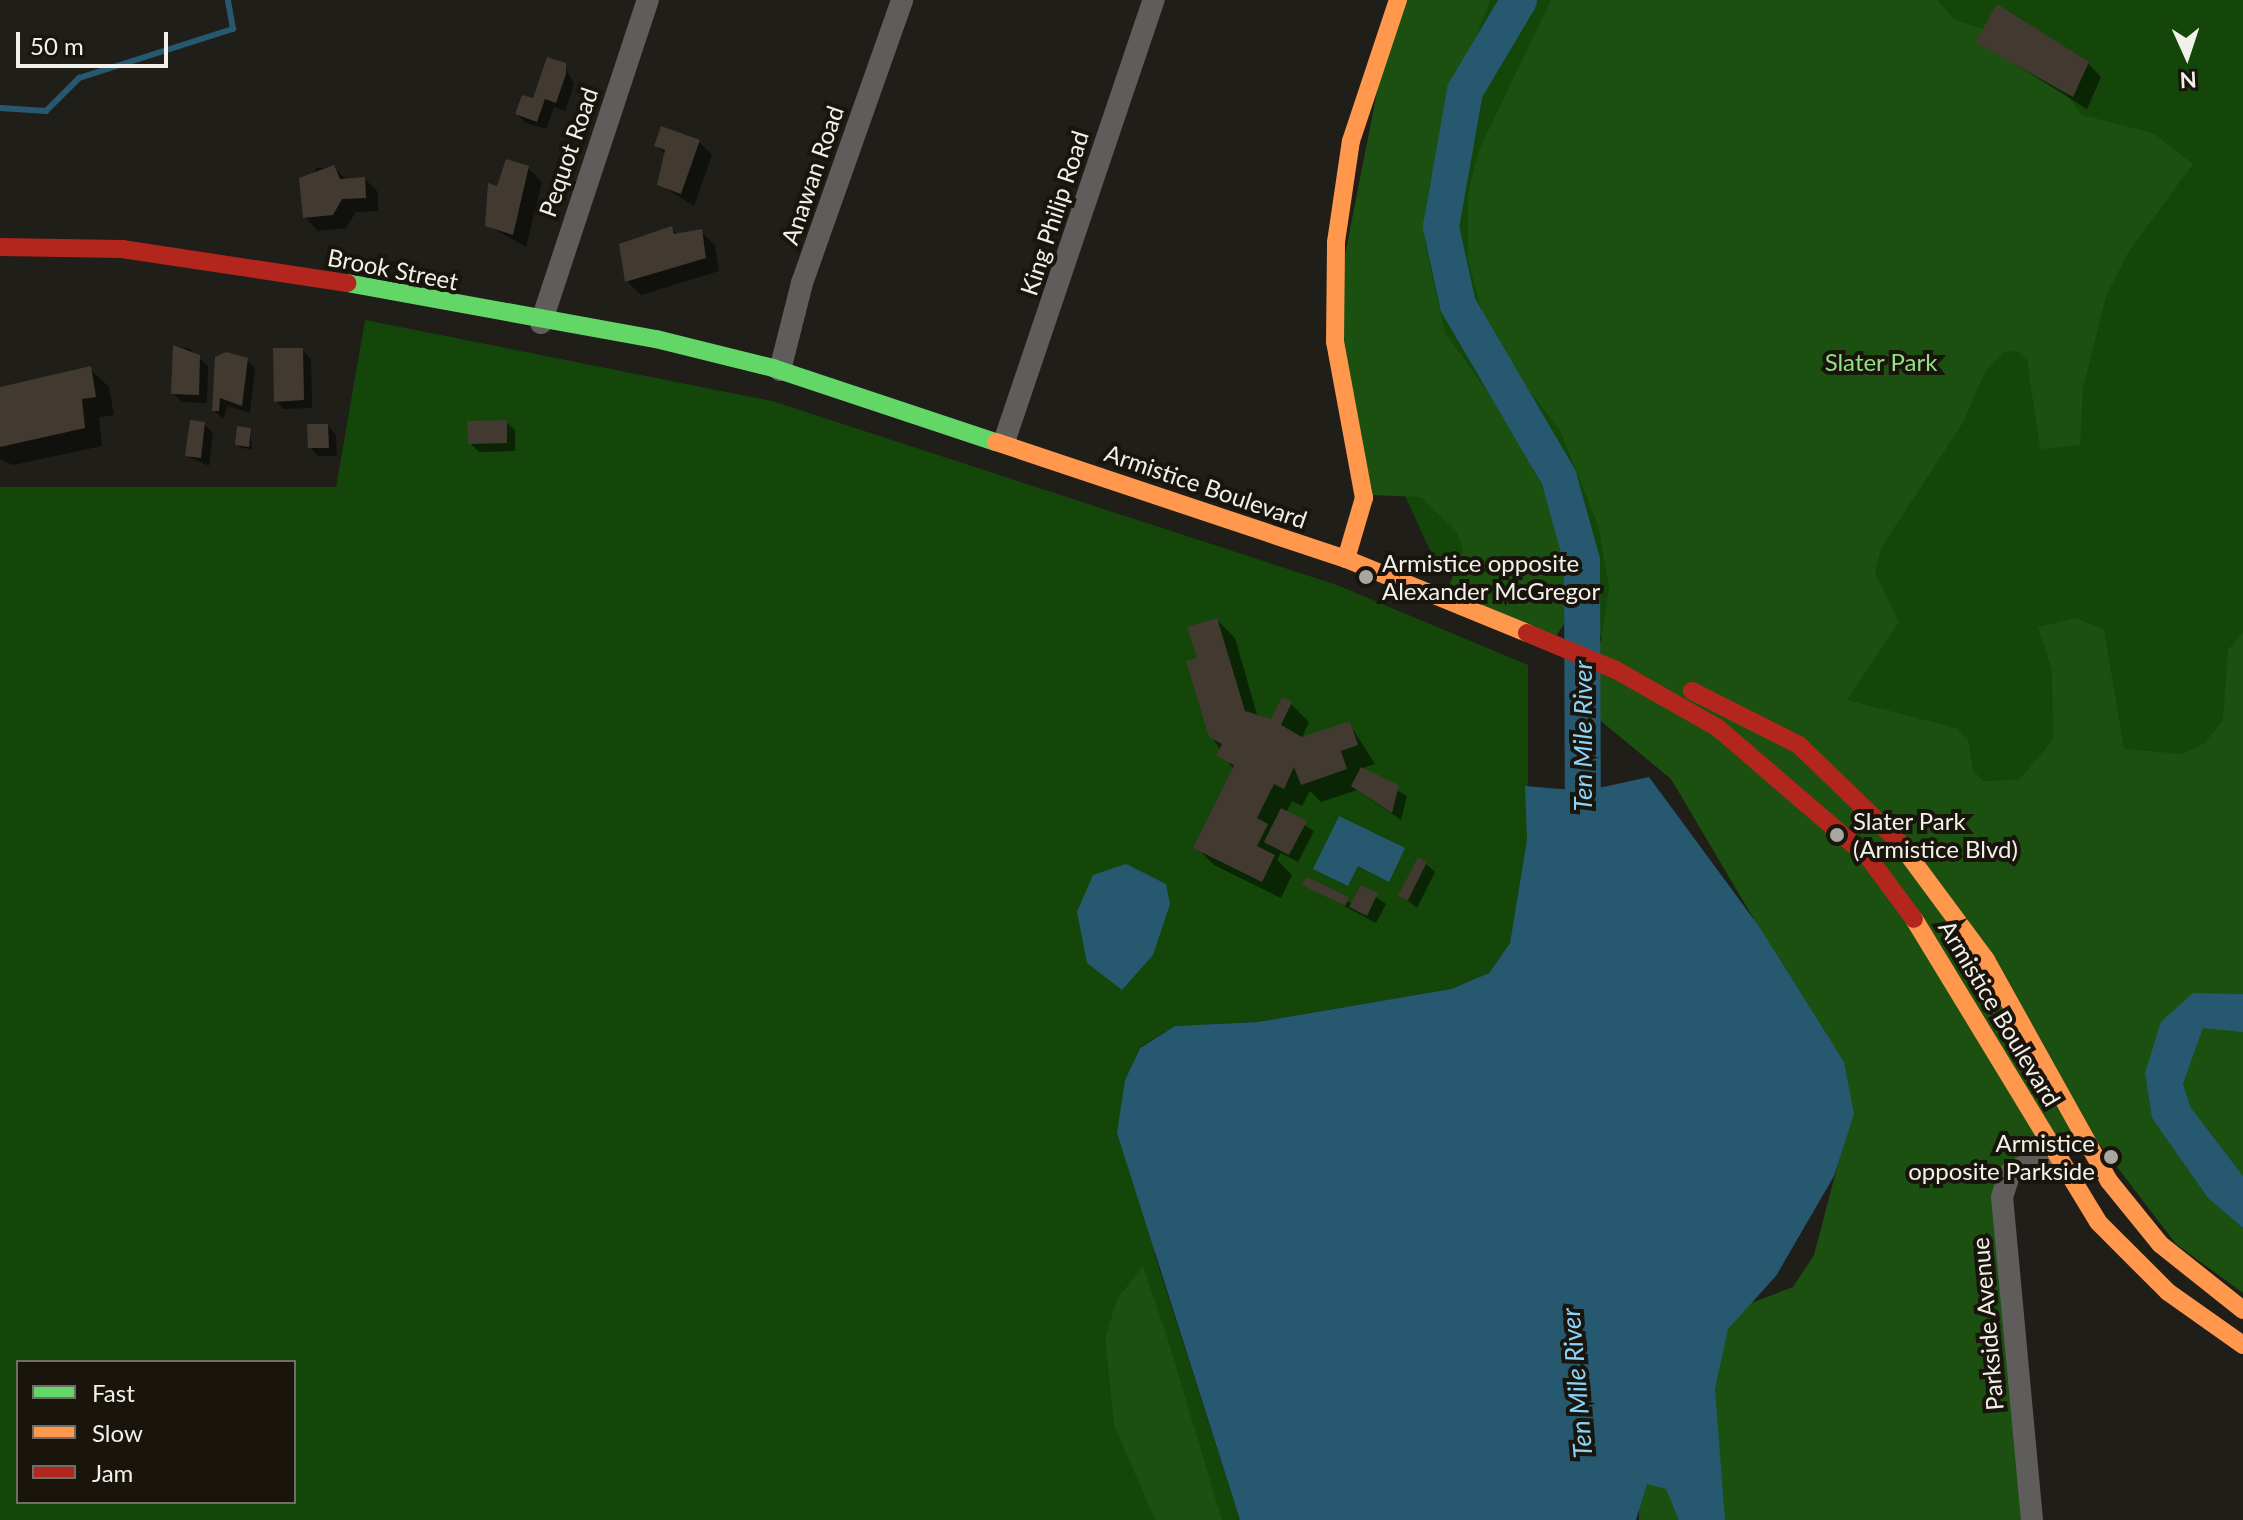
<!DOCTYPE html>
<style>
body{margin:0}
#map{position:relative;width:2243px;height:1520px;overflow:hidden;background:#1f1e18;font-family:Lato,sans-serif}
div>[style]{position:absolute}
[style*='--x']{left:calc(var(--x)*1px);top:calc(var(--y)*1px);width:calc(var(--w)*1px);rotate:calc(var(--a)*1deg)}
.green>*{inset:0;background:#134608}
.forest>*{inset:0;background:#1c5011}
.water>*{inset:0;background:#265970}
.shadow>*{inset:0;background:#0007}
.stream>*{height:6px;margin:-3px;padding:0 3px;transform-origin:3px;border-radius:3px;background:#265970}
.river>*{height:36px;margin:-18px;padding:0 18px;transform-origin:18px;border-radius:18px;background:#265970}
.building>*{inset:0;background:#423a31}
.street>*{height:22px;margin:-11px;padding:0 11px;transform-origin:11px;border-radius:11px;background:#5f5d5c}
.fast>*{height:18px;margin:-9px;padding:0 9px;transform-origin:9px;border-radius:9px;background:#63d668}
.slow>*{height:18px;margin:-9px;padding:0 9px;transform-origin:9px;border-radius:9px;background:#ff974d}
.jam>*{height:18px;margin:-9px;padding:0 9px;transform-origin:9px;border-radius:9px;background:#b3261e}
.dots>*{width:22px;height:22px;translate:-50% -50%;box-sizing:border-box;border:4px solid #19150d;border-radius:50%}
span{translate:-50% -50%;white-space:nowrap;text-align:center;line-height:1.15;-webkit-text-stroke:8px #19150d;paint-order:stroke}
.street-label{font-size:24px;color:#f2f0ea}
.park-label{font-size:24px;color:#90e283}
.poi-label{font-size:24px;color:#f2f0ea}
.left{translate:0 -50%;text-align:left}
.right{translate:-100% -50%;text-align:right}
.water-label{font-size:26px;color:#8ad3f9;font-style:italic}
.legend{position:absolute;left:16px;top:1360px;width:280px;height:144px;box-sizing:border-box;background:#19150d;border:2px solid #706d65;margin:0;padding:10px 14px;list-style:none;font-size:24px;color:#f2f0ea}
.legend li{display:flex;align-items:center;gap:16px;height:40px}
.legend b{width:40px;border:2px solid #706d65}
.north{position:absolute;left:2147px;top:16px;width:80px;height:80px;-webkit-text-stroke:6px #19150d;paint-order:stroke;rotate:177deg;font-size:22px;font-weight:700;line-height:32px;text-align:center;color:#f2f0ea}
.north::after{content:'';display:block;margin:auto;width:28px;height:36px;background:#f2f0ea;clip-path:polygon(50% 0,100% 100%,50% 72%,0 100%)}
.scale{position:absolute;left:16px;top:32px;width:152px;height:36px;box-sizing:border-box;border:4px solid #f2f0ea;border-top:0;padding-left:10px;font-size:24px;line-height:28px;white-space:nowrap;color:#f2f0ea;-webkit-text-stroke:6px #19150d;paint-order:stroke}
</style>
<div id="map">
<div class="green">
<div style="clip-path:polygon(1434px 0,2243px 0,2243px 1274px,1771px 709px,1437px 566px,1377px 434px)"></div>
<div style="clip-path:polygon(evenodd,365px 320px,772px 401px,1337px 585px,1528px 665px,1528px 840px,1510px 943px,1489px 973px,1451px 989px,1258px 1022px,1175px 1026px,1140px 1047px,1125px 1080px,1155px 1255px,1240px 1520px,0 1520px,0 487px,336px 487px,365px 320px,18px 1362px,294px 1362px,294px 1502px,18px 1502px,18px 1362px)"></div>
</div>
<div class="forest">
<div style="clip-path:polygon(1395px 0,1490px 0,1451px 102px,1428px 192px,1425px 243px,1445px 333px,1515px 430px,1556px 516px,1570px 585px,1568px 618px,1553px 641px,1445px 595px,1463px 551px,1457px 532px,1421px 497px,1370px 495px,1334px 311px)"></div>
<div style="clip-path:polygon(1551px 0,1938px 0,1953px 19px,1992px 32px,2056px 81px,2082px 115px,2153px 133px,2193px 164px,2129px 251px,2106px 296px,2083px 388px,2080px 445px,2040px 449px,2027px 360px,2018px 351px,2003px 352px,1984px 374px,1964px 421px,1881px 548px,1875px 573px,1899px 622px,1847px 700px,1956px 728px,1968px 739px,1973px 770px,1983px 781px,2019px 780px,2053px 740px,2052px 670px,2038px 627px,2076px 618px,2104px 630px,2124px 749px,2182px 754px,2205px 743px,2223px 719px,2228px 650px,2243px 632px,2243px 994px,2192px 993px,2145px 1073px,2152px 1118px,2208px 1198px,2243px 1228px,2243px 1293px,2176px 1244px,2098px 1142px,2005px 1184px,2033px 1520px,1639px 1520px,1639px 1486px,1712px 1318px,1793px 1287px,1814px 1255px,1849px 1122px,1842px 1058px,1788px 1000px,1761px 931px,1671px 779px,1590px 712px,1582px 680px,1601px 641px,1609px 587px,1598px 525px,1560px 430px,1503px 357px,1482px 313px,1468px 259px,1468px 193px,1479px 150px)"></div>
<div style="clip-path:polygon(2224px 1026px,2243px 1032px,2243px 1176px,2191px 1108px,2183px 1084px,2203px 1028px)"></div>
<div style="clip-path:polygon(1143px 1266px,1167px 1337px,1222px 1520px,1155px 1520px,1114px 1425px,1105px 1339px,1117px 1299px)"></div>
</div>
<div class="water">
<div style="clip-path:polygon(1649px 777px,1758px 925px,1844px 1062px,1854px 1114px,1834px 1176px,1776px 1276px,1728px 1329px,1715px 1389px,1725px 1520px,1679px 1520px,1666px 1489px,1647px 1484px,1636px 1520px,1240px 1520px,1117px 1133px,1125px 1080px,1140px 1048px,1175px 1026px,1258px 1022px,1451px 989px,1489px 973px,1510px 943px,1527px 840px,1525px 786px,1585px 791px)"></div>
<div style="clip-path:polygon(1339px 816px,1405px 848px,1389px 882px,1358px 866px,1348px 886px,1313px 869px)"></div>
<div style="clip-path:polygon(1126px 864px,1166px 884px,1170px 904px,1153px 955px,1122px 990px,1087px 963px,1077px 912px,1093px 875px)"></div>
<div style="clip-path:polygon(2193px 993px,2243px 994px,2243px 1032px,2203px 1028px,2183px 1084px,2191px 1108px,2243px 1176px,2243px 1228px,2208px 1198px,2152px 1118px,2145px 1073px,2161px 1022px)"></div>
</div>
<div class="shadow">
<div style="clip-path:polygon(1978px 41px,2088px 63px,2101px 77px,2087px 109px)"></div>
<div style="clip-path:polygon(564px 65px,574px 84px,565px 111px,554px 107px,546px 129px,526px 123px,517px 114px)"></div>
<div style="clip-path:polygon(699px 142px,712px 155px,694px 206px,659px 184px,666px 155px,656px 145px)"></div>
<div style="clip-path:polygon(333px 167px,347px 180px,365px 179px,378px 192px,378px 211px,356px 212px,346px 228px,318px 231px,305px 217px,316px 168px)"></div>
<div style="clip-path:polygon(528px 168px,542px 182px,526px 247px,487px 225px,499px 188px)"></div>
<div style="clip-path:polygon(672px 229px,678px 235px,701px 232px,715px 245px,719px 271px,641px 295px,627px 281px)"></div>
<div style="clip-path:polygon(175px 347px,189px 348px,208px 366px,207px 403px,182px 402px,173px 393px)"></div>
<div style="clip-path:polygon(303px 350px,311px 359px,312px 408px,284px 409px,276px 401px)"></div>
<div style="clip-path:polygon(217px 359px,247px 360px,255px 368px,250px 413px,228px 406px,223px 419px,214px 410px)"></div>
<div style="clip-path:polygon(90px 369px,109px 387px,114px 415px,99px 417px,102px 446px,13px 465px,0 459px,0 387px)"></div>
<div style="clip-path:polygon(506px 422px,515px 430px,515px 451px,479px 452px,470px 443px)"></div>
<div style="clip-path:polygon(204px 424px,213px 433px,209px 466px,187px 456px)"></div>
<div style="clip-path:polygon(328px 426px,336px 435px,337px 456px,318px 456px,310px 447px)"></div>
<div style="clip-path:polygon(250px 430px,252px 449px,241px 448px,237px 445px)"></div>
<div style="clip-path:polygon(1217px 620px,1235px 638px,1258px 718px,1272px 722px,1283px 700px,1291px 704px,1309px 722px,1301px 740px,1349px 723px,1375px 764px,1360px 769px,1407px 796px,1401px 820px,1357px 790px,1321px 802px,1310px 791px,1302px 806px,1292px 801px,1286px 813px,1314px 831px,1298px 862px,1281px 853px,1277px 860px,1292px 875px,1281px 898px,1214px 865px,1196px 847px,1234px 770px,1211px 736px,1200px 659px)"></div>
<div style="clip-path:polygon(1426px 864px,1435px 872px,1417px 908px,1401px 895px)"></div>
<div style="clip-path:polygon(1305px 885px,1353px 904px,1362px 887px,1386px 904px,1376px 923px)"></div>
</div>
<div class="stream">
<div style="--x:0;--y:108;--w:46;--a:3.7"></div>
<div style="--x:46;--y:111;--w:47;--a:-45"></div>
<div style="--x:79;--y:78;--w:162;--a:-17.7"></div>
<div style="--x:233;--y:29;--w:29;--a:-100"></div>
</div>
<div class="river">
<div style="--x:1519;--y:0;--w:106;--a:120.7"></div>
<div style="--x:1465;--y:91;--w:138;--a:100"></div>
<div style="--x:1441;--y:227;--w:80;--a:77.7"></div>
<div style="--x:1458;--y:305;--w:200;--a:59.7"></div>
<div style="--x:1559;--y:478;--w:86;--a:74.5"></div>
<div style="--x:1582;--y:561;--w:279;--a:89.8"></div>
</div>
<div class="building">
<div style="clip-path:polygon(1997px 4px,2089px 62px,2073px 97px,1975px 42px)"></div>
<div style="clip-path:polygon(547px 57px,566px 63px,566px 74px,556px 103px,545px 99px,537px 122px,515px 114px,522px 95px,533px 98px)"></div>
<div style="clip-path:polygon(661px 126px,700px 140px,681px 194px,657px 185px,665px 150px,654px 146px)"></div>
<div style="clip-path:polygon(506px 159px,529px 166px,513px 235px,485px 226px,488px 183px,497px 186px)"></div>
<div style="clip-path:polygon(334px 165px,340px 179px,365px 177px,366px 198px,342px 199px,333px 215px,303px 218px,299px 178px)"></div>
<div style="clip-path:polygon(672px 226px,674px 234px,702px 229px,706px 258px,625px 282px,619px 244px)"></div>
<div style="clip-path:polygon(173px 345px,200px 355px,199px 395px,171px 394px)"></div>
<div style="clip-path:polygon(273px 348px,303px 348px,304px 400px,274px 402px)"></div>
<div style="clip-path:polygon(226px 352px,248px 358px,242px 406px,220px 398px,219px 411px,212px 411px,215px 357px)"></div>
<div style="clip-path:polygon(91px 366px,96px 397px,82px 399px,85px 428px,0 447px,0 387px)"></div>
<div style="clip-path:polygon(190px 420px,205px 422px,201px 458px,185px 456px)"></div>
<div style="clip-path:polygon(507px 420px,507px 443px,468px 444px,467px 421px)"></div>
<div style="clip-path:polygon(307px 424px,328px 424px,329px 448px,308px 448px)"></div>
<div style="clip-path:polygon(237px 426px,251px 428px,249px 447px,235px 445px)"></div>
<div style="clip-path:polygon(1217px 618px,1245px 711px,1271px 719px,1282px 697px,1292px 702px,1281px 725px,1302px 737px,1350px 721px,1358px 745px,1341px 751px,1347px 769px,1301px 785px,1294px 767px,1284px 789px,1274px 784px,1257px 818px,1268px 824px,1257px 846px,1275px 855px,1262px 882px,1193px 848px,1234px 765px,1216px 756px,1222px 744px,1209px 737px,1186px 661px,1197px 658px,1187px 627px)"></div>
<div style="clip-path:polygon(1361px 767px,1399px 785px,1392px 813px,1351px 786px)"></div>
<div style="clip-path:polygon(1281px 808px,1307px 821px,1289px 855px,1264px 842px)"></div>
<div style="clip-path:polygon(1418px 857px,1427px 862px,1408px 900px,1398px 896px)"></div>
<div style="clip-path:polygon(1307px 877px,1349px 897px,1345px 906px,1302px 885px)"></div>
<div style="clip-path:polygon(1361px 885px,1378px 893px,1367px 916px,1349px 907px)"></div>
</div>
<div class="street">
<div style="--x:541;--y:323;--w:340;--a:-71.7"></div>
<div style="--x:780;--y:370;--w:90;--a:-75.8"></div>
<div style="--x:802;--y:283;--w:300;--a:-70.5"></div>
<div style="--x:1004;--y:442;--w:467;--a:-71.3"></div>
<div style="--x:2032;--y:1520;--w:324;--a:-95.3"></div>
<div style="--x:2002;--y:1197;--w:25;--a:-72"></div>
<div style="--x:2010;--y:1173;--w:49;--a:-25.5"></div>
</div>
<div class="fast">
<div style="--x:347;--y:283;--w:314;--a:10.3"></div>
<div style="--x:656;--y:339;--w:121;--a:13.9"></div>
<div style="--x:773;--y:368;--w:235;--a:18.4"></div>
</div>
<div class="slow">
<div style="--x:996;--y:442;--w:369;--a:18.5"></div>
<div style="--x:1346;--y:559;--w:196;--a:22.2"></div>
<div style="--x:1346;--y:559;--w:64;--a:-73.6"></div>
<div style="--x:1364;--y:498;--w:159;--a:-100.5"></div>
<div style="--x:1335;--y:342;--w:100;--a:-89.4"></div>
<div style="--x:1336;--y:242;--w:102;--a:-81.6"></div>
<div style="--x:1351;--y:141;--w:149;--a:-71.6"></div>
<div style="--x:1898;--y:841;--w:148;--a:53.5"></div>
<div style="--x:1986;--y:960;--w:253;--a:60.9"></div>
<div style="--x:2109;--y:1181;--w:81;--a:51"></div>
<div style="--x:2160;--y:1244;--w:106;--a:38.5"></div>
<div style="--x:1914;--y:919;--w:354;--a:58.7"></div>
<div style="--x:2098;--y:1222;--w:99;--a:45"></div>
<div style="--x:2168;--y:1292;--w:92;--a:35.2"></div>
</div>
<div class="jam">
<div style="--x:0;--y:247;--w:122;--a:0.9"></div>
<div style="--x:122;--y:249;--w:228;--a:8.6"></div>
<div style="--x:1527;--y:633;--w:96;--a:22.6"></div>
<div style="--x:1616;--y:670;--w:117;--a:29.6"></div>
<div style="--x:1718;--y:728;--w:198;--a:40.7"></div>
<div style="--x:1868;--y:857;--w:77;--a:53.4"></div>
<div style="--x:1692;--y:691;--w:120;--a:26.8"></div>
<div style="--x:1799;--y:745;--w:138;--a:44.1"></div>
</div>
<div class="dots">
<div style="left:1366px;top:577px;background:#a8a6a0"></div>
<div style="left:1837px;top:835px;background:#a8a6a0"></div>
<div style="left:2111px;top:1157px;background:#a8a6a0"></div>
</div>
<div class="street-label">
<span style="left:568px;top:152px;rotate:-71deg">Pequot Road</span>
<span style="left:812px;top:175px;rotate:-71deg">Anawan Road</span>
<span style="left:1054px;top:213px;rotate:-72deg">King Philip Road</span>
<span style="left:393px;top:269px;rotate:11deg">Brook Street</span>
<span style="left:1206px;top:486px;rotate:19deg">Armistice Boulevard</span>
<span style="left:2000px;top:1013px;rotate:59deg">Armistice Boulevard</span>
<span style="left:1987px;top:1324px;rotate:-95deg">Parkside Avenue</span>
</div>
<div class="park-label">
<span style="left:1881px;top:362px">Slater Park</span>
</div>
<div class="poi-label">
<span class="left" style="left:1382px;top:577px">Armistice opposite<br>Alexander McGregor</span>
<span class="left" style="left:1853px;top:835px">Slater Park<br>(Armistice Blvd)</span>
<span class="right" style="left:2095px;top:1157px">Armistice<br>opposite Parkside</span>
</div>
<div class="water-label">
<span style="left:1583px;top:736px;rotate:-90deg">Ten Mile River</span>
<span style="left:1577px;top:1383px;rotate:-95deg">Ten Mile River</span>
</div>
<ul class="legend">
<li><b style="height:10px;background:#63d668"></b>Fast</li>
<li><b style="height:10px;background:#ff974d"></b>Slow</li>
<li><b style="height:10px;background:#b3261e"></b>Jam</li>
</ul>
<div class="north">N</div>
<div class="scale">50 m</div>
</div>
